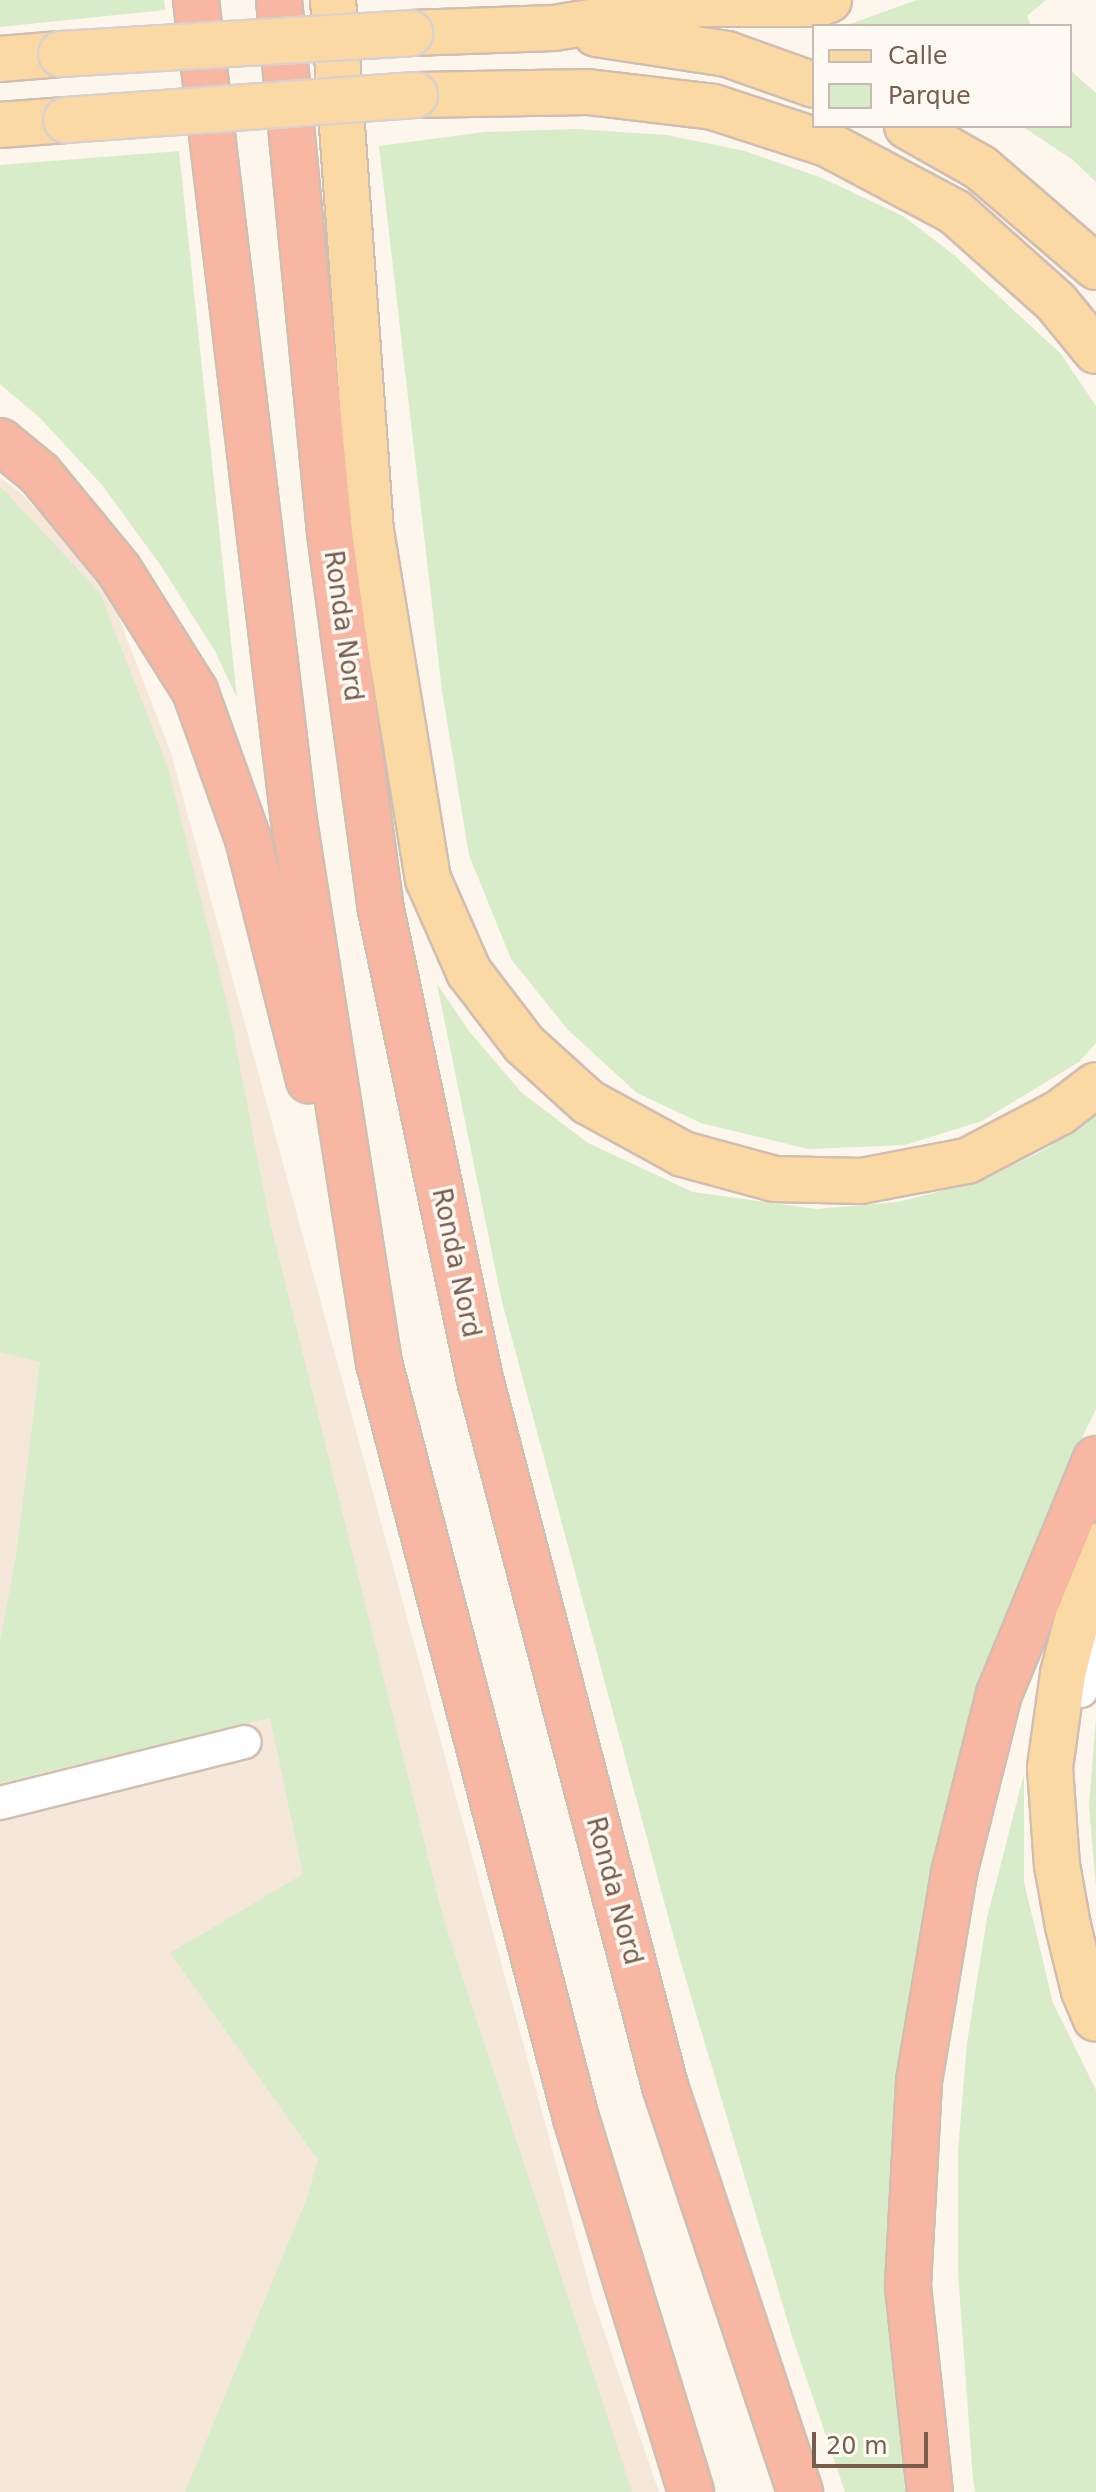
<!DOCTYPE html>
<style>
body{margin:0}
#map{position:relative;width:1096px;height:2492px;overflow:hidden;background:#fdf6ec;font-family:"DejaVu Sans",sans-serif}
div>[style]{position:absolute}
[style*='--x']{left:calc(var(--x)*1px);top:calc(var(--y)*1px);width:calc(var(--w)*1px);rotate:calc(var(--a)*1deg)}
.residential>*{inset:0;background:#f5e8da}
.green>*{inset:0;background:#d8ecc9}
.roads{filter:drop-shadow(2px 0 #d1beb0) drop-shadow(-2px 0 #d1beb0) drop-shadow(0 2px #d1beb0) drop-shadow(0 -2px #d1beb0)}
.street>*{height:32px;margin:-16px;padding:0 16px;transform-origin:16px;border-radius:16px;background:#fff}
.primary>*{height:44px;margin:-22px;padding:0 22px;transform-origin:22px;border-radius:22px;background:#fbd9a5}
.highway>*{height:44px;margin:-22px;padding:0 22px;transform-origin:22px;border-radius:22px;background:#f7b7a3}
.bridges{filter:drop-shadow(2px 0 #dad1cd) drop-shadow(-2px 0 #dad1cd) drop-shadow(0 2px #dad1cd) drop-shadow(0 -2px #dad1cd)}
.primary-bridge>*{height:44px;margin:-22px;padding:0 22px;transform-origin:22px;border-radius:22px;background:#fbd9a5}
span{translate:-50% -50%;white-space:nowrap;text-align:center;line-height:1.15;-webkit-text-stroke:7px #fffaf3;paint-order:stroke}
.street-label{font-size:26px;color:#7a5c4d}
.legend{position:absolute;left:812px;top:24px;width:260px;height:104px;box-sizing:border-box;background:#fffaf3;border:2px solid #cabbb1;margin:0;padding:10px 14px;list-style:none;font-size:24px;color:#7a5c4d}
.legend li{display:flex;align-items:center;gap:16px;height:40px}
.legend b{width:40px;border:2px solid #cabbb1}
.scale{position:absolute;left:812px;top:2432px;width:116px;height:36px;box-sizing:border-box;border:4px solid #7a5c4d;border-top:0;padding-left:10px;font-size:24px;line-height:28px;white-space:nowrap;color:#7a5c4d;-webkit-text-stroke:6px #fffaf3;paint-order:stroke}
</style>
<div id="map">
<div class="residential">
<div style="clip-path:polygon(0 477px,24px 496px,107px 587px,171px 753px,593px 2299px,659px 2492px,0 2492px)"></div>
</div>
<div class="green">
<div style="clip-path:polygon(0 0,164px 0,165px 10px,0 27px)"></div>
<div style="clip-path:polygon(917px 0,1046px 0,1027px 16px,1031px 26px,844px 26px)"></div>
<div style="clip-path:polygon(1070px 70px,1096px 93px,1096px 182px,1073px 160px,1022px 126px,1070px 126px)"></div>
<div style="clip-path:polygon(576px 129px,666px 135px,745px 151px,822px 178px,903px 216px,954px 255px,1061px 354px,1096px 406px,1096px 1043px,1079px 1062px,982px 1121px,905px 1145px,808px 1149px,701px 1123px,637px 1093px,568px 1030px,511px 959px,469px 855px,442px 691px,379px 146px,484px 132px)"></div>
<div style="clip-path:polygon(179px 151px,237px 698px,215px 651px,161px 566px,102px 485px,40px 418px,0 384px,0 165px)"></div>
<div style="clip-path:polygon(0 486px,100px 593px,168px 768px,231px 1020px,269px 1218px,443px 1917px,632px 2492px,185px 2492px,306px 2200px,318px 2160px,170px 1953px,303px 1874px,270px 1718px,0 1783px,0 1642px,16px 1556px,40px 1362px,0 1352px)"></div>
<div style="clip-path:polygon(437px 984px,469px 1031px,521px 1092px,588px 1143px,693px 1192px,817px 1209px,898px 1202px,983px 1180px,1044px 1150px,1096px 1115px,1096px 1409px,1067px 1469px,980px 1686px,938px 1845px,897px 2102px,915px 2492px,845px 2492px,792px 2336px,678px 1953px,502px 1302px)"></div>
<div style="clip-path:polygon(1096px 1718px,1096px 1888px,1089px 1806px)"></div>
<div style="clip-path:polygon(1024px 1774px,1024px 1882px,1053px 2003px,1096px 2090px,1096px 2492px,975px 2492px,973px 2480px,958px 2272px,958px 2151px,967px 2043px,987px 1918px)"></div>
</div>
<div class="roads">
<div class="street">
<div style="--x:1081;--y:1691;--w:54;--a:-73.9"></div>
<div style="--x:0;--y:1803;--w:252;--a:-14"></div>
</div>
<div class="primary">
<div style="--x:333;--y:0;--w:532;--a:85.91"></div>
<div style="--x:371;--y:531;--w:353;--a:80.7"></div>
<div style="--x:428;--y:879;--w:102;--a:66.2"></div>
<div style="--x:469;--y:972;--w:91;--a:52.6"></div>
<div style="--x:524;--y:1044;--w:86;--a:42.2"></div>
<div style="--x:588;--y:1102;--w:108;--a:28.7"></div>
<div style="--x:683;--y:1154;--w:95;--a:15.2"></div>
<div style="--x:775;--y:1179;--w:86;--a:1.3"></div>
<div style="--x:861;--y:1181;--w:108;--a:-10.7"></div>
<div style="--x:967;--y:1161;--w:104;--a:-27.6"></div>
<div style="--x:1059;--y:1113;--w:46;--a:-37.1"></div>
<div style="--x:410;--y:33;--w:144;--a:-2"></div>
<div style="--x:554;--y:28;--w:148;--a:-9.3"></div>
<div style="--x:700;--y:4;--w:119;--a:0"></div>
<div style="--x:819;--y:4;--w:11;--a:-22"></div>
<div style="--x:596;--y:34;--w:133;--a:8.7"></div>
<div style="--x:727;--y:54;--w:92;--a:19.6"></div>
<div style="--x:0;--y:59;--w:61;--a:-4.7"></div>
<div style="--x:415;--y:95;--w:173;--a:-1"></div>
<div style="--x:588;--y:92;--w:126;--a:6.8"></div>
<div style="--x:713;--y:107;--w:120;--a:18"></div>
<div style="--x:827;--y:144;--w:145;--a:28"></div>
<div style="--x:955;--y:212;--w:135;--a:41.7"></div>
<div style="--x:1056;--y:302;--w:63;--a:50.8"></div>
<div style="--x:0;--y:125;--w:66;--a:-4.3"></div>
<div style="--x:907;--y:126;--w:85;--a:29.6"></div>
<div style="--x:981;--y:168;--w:152;--a:40.7"></div>
<div style="--x:1096;--y:1546;--w:132;--a:104.5"></div>
<div style="--x:1063;--y:1674;--w:95;--a:97.9"></div>
<div style="--x:1050;--y:1768;--w:97;--a:85.9"></div>
<div style="--x:1057;--y:1865;--w:62;--a:79.8"></div>
<div style="--x:1068;--y:1926;--w:67;--a:76.2"></div>
<div style="--x:1084;--y:1991;--w:30;--a:67"></div>
</div>
<div class="highway">
<div style="--x:196;--y:0;--w:820;--a:83.2"></div>
<div style="--x:293;--y:814;--w:556;--a:81.1"></div>
<div style="--x:379;--y:1363;--w:780;--a:75.38"></div>
<div style="--x:576;--y:2118;--w:391;--a:72.9"></div>
<div style="--x:279;--y:0;--w:535;--a:84.53"></div>
<div style="--x:330;--y:533;--w:375;--a:82.3"></div>
<div style="--x:380;--y:905;--w:489;--a:78.1"></div>
<div style="--x:481;--y:1383;--w:727;--a:75.33"></div>
<div style="--x:665;--y:2086;--w:428;--a:71.6"></div>
<div style="--x:0;--y:441;--w:52;--a:39.5"></div>
<div style="--x:40;--y:474;--w:124;--a:50.5"></div>
<div style="--x:119;--y:570;--w:143;--a:57.9"></div>
<div style="--x:195;--y:691;--w:157;--a:70.3"></div>
<div style="--x:248;--y:839;--w:249;--a:75.8"></div>
<div style="--x:930;--y:2492;--w:208;--a:-96.1"></div>
<div style="--x:908;--y:2285;--w:204;--a:-86.9"></div>
<div style="--x:919;--y:2081;--w:211;--a:-80.4"></div>
<div style="--x:954;--y:1873;--w:185;--a:-75.9"></div>
<div style="--x:999;--y:1694;--w:254;--a:-67.6"></div>
</div>
</div>
<div class="bridges">
<div class="primary-bridge">
<div style="--x:61;--y:54;--w:350;--a:-3.4"></div>
<div style="--x:66;--y:120;--w:350;--a:-4.1"></div>
</div>
</div>
<div class="street-label">
<span style="left:343px;top:626px;rotate:82deg">Ronda Nord</span>
<span style="left:456px;top:1263px;rotate:78deg">Ronda Nord</span>
<span style="left:614px;top:1891px;rotate:75deg">Ronda Nord</span>
</div>
<ul class="legend">
<li><b style="height:10px;background:#fbd9a5"></b>Calle</li>
<li><b style="height:22px;background:#d8ecc9"></b>Parque</li>
</ul>
<div class="scale">20 m</div>
</div>
